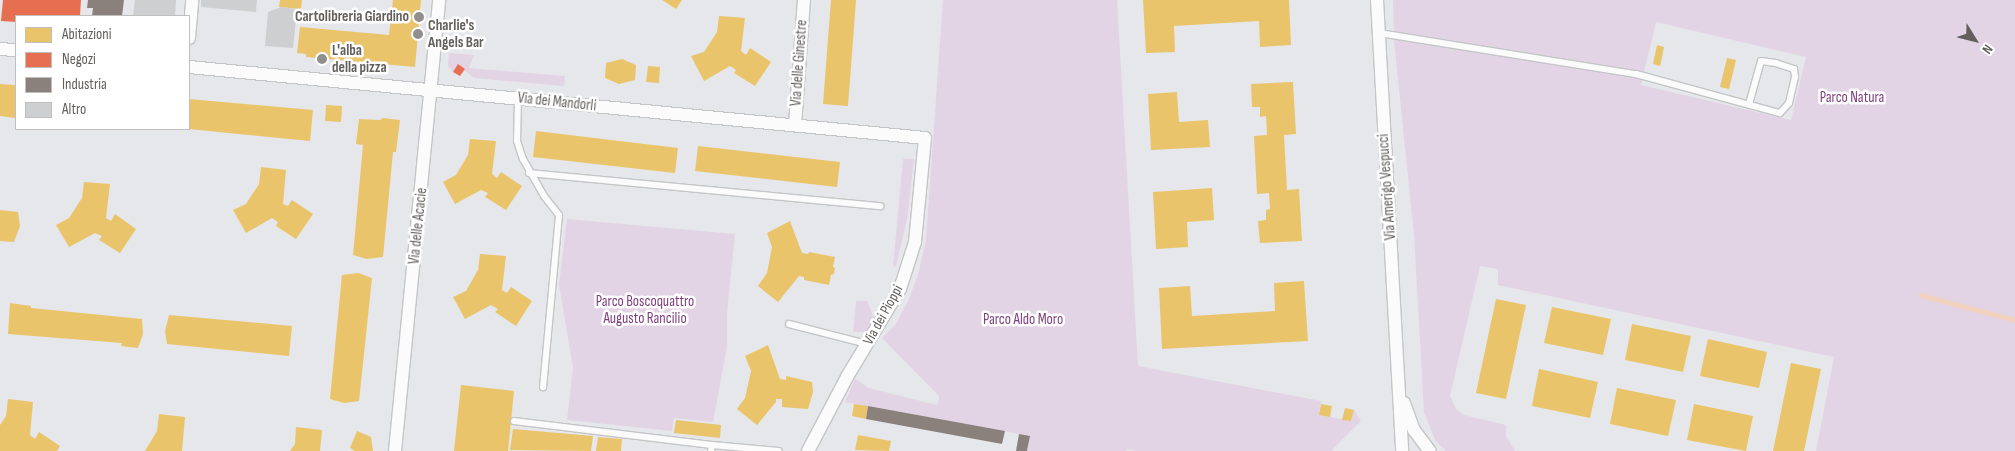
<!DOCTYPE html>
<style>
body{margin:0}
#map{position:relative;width:2015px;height:451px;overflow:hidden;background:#e6e7ea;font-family:"Sofia Sans Condensed",sans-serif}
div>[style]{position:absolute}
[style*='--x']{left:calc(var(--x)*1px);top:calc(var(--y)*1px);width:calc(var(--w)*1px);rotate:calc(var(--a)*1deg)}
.green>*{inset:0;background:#e3d4e5}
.homes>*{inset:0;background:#e9c46a}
.shops>*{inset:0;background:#e76f51}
.industry>*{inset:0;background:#8a817c}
.stream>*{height:4.5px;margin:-2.25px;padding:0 2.25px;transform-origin:2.25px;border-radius:2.25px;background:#f0d2bf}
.building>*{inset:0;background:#cecfd1}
.roads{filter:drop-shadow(1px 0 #c4c5c6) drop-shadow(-1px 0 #c4c5c6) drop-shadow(0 1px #c4c5c6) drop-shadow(0 -1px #c4c5c6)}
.service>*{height:6px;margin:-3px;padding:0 3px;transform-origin:3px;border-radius:3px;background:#fbfbfc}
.minor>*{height:12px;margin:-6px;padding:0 6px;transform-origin:6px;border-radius:6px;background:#fbfbfc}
.dots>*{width:14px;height:14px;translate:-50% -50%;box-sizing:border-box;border:2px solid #fff;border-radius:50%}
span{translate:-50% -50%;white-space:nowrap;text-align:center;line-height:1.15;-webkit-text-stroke:5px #fff;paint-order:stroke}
.poi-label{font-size:15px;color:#625f5c;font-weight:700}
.right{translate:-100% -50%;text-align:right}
.left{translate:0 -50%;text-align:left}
.street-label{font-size:15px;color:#625f5c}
.park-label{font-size:15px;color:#7e407d}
.legend{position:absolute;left:15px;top:15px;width:175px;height:115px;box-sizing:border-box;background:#fff;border:1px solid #c0bfbe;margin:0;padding:6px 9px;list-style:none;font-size:15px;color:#625f5c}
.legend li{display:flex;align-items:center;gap:10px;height:25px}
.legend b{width:25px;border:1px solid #c0bfbe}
.north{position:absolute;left:1950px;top:15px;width:50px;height:50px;-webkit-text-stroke:4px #fff;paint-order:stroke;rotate:126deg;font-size:14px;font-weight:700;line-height:20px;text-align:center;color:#625f5c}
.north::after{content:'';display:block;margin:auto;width:18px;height:22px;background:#625f5c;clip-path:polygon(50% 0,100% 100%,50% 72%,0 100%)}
</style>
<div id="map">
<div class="green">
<div style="clip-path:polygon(943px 0,1117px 0,1138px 366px,1321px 401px,1319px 415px,1351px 421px,1354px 410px,1361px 421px,1331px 451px,1136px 451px,1127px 449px,1126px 451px,1028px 451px,1030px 436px,845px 402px,855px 379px,869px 388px,937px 405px,939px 399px,939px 396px,882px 338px,896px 324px,908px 301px,918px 275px,926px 240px)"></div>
<div style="clip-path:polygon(evenodd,1393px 0,2015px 0,2015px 451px,1816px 451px,1834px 357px,1498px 285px,1498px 269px,1480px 266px,1450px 396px,1456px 409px,1464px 415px,1506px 425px,1506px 436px,1515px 451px,1446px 451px,1435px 440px,1424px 412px,1414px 235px,1394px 41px,1393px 0,1656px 22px,1806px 57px,1791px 120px,1641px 85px,1656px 22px)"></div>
<div style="clip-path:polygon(449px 53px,474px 55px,469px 68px,565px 76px,564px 86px,474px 78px,458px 65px,453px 72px,448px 66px)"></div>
<div style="clip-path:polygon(903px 159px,914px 159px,907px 219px,896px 266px,893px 267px)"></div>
<div style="clip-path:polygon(567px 219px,735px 234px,727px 313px,727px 347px,713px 422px,674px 418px,672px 431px,567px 420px,573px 368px,559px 285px)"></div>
<div style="clip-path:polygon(856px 301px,867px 301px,874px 318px,866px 332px,853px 332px)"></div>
</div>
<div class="homes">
<div style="clip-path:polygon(280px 0,302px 0,301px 9px,279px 7px)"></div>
<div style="clip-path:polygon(393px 0,421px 0,415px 67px,306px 57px,306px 54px,297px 53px,300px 27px,389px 35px)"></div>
<div style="clip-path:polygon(662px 0,682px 0,676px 9px)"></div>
<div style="clip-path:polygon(831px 0,856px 0,848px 106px,823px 104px)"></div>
<div style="clip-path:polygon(1143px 0,1289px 0,1291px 45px,1260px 47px,1259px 21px,1174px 26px,1175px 52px,1146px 53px)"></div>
<div style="clip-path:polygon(719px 16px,745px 18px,741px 51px,746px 55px,750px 48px,771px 62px,755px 86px,734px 73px,736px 70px,730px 66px,704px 81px,691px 56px,704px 52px,717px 32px)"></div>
<div style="clip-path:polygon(1657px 45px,1664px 47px,1660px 66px,1653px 64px)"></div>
<div style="clip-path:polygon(1727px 58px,1736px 60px,1729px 89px,1720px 87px)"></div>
<div style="clip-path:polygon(622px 59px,636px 65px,635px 80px,619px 84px,605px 78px,606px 63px)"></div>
<div style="clip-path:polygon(648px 66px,660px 67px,659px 83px,646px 82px)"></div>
<div style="clip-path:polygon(1293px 82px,1296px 134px,1284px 135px,1287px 190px,1299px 189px,1302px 241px,1260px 243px,1258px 221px,1266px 220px,1266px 210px,1270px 209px,1269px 193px,1257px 194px,1254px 136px,1267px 135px,1266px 116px,1260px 117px,1260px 107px,1252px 107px,1251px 84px)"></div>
<div style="clip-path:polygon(0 84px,15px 85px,15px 118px,0 116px)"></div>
<div style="clip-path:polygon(1177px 92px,1179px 122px,1208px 120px,1210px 147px,1151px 150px,1148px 94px)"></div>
<div style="clip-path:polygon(189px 99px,313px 110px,310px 141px,189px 129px)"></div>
<div style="clip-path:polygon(326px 105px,342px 106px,341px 122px,325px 121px)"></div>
<div style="clip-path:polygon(383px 118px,400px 120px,396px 152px,393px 152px,383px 257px,367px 259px,353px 255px,363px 145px,356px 144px,359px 119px,380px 120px)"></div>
<div style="clip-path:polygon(536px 131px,678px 148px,675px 173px,533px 157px)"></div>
<div style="clip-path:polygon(470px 139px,496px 141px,492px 174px,497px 178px,501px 172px,522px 186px,506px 210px,485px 197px,488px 193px,481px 190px,455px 204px,443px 182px,456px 175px,468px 155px)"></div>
<div style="clip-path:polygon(698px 146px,840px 162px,837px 187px,695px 171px)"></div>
<div style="clip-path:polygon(261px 167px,286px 170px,283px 204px,288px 206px,292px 200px,313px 214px,296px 239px,276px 226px,278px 222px,272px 218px,246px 233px,233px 210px,246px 204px,259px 184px)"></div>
<div style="clip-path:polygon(84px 182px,110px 184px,106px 218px,111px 221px,115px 214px,136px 229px,120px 253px,99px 240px,102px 236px,95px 233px,69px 247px,56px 225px,69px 218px,82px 198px)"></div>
<div style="clip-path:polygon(1212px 188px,1214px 220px,1187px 222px,1188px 247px,1156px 249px,1153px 192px)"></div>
<div style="clip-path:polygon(0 210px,18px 212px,20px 226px,14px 242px,0 241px)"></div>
<div style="clip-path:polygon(790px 221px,802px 253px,808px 254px,809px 252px,835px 257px,833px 267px,835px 268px,834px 274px,831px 275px,829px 285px,804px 280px,804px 277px,799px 276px,778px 302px,758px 286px,767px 273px,772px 247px,767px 233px)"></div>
<div style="clip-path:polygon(480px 254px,506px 256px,502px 290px,507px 293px,511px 287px,532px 301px,516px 326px,495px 312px,498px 309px,491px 305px,465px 319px,453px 297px,466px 291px,478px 270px)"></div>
<div style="clip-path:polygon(358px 273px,372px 278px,359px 401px,344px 403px,330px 399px,342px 275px)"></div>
<div style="clip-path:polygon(1304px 281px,1308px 341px,1162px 349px,1159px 288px,1190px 286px,1192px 316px,1275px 311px,1274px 283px)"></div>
<div style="clip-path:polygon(1496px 299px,1526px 305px,1506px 399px,1476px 393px)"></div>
<div style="clip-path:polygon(10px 303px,31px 306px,31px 308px,142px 319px,143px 334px,138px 348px,121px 346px,122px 343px,8px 334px)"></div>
<div style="clip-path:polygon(1552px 307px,1611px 319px,1603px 355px,1544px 343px)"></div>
<div style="clip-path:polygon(169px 315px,292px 326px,289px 356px,167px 344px,165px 331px)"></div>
<div style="clip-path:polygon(1632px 324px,1691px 336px,1683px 372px,1625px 360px)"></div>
<div style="clip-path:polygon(1708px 339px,1767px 352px,1759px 388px,1700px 376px)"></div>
<div style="clip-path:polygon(768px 345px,780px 379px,786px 380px,786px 376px,812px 382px,813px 392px,808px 409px,782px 407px,782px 399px,776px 399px,776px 402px,757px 425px,737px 409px,745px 398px,751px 371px,745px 356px)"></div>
<div style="clip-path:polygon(1791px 363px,1821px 369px,1804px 451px,1773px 451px)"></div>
<div style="clip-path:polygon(1539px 369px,1598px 382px,1590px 418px,1532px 406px)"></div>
<div style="clip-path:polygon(461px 385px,514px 391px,508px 451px,454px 451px)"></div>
<div style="clip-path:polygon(1617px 388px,1676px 400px,1668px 436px,1610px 424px)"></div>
<div style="clip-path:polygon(8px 399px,33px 402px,30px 435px,35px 439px,39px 432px,60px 446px,57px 451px,0 451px,0 425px,6px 416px)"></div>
<div style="clip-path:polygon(854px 404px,868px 406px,866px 419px,852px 416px)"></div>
<div style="clip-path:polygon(1321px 404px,1332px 406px,1330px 417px,1319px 415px)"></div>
<div style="clip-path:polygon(1694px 404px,1753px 416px,1746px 451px,1687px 440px)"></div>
<div style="clip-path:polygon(1345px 408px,1354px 410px,1351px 421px,1342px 420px)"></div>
<div style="clip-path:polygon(159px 414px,185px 417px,182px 451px,145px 451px,157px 431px)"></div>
<div style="clip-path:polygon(676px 420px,721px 425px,720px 438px,674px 433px)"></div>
<div style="clip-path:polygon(296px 427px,322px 430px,320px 451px,290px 451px,295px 444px)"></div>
<div style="clip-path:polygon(513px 429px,593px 436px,591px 451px,510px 450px)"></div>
<div style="clip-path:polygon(357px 431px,371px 437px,373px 451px,355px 451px,350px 448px)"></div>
<div style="clip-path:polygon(858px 435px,891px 441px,889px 451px,855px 450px)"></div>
<div style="clip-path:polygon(598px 437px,622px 439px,621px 451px,596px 451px)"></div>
</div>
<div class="shops">
<div style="clip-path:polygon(3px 0,81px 0,80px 16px,16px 16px,16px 22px,1px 21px)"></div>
<div style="clip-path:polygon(458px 64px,465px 69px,460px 76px,453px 72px)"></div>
</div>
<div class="industry">
<div style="clip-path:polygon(88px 0,124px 0,122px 16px,92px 16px,93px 8px,87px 8px)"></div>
<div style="clip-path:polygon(868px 406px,1005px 431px,1002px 444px,866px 419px)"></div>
<div style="clip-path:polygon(1019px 434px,1030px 436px,1027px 451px,1016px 451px)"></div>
</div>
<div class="stream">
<div style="--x:1921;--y:295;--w:97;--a:14.9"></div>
</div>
<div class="building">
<div style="clip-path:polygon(135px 0,176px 0,175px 16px,133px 16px)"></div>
<div style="clip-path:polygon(201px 0,257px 0,256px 12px,201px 7px)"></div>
<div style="clip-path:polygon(281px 7px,297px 9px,293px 48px,265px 46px,268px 12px)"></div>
</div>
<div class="roads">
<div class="service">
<div style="--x:1379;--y:33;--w:260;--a:9.1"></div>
<div style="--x:1636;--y:74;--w:149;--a:15.2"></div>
<div style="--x:1780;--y:113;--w:13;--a:-48"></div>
<div style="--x:1789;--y:103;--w:27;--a:-77"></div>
<div style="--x:1795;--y:77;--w:8;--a:-97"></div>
<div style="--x:1794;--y:69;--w:19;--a:-162"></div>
<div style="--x:1776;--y:63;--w:15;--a:-172"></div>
<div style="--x:1761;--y:61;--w:45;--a:105.6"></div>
<div style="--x:518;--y:98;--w:43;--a:91.3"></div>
<div style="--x:517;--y:141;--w:19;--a:72"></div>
<div style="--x:523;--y:159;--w:43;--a:60.4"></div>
<div style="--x:544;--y:196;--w:24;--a:52"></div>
<div style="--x:559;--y:215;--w:173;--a:95.3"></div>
<div style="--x:529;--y:173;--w:353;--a:5.4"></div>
<div style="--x:789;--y:324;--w:81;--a:14.4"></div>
<div style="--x:514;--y:421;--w:199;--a:6.9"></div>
<div style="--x:712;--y:445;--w:6;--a:99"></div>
<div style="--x:712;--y:445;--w:67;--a:5.1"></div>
</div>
<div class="minor">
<div style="--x:1377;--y:0;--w:452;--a:86.8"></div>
<div style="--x:189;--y:38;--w:38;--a:-85"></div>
<div style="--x:0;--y:49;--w:16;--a:4"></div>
<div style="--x:189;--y:67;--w:739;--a:5.51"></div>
<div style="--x:925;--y:138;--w:104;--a:95.5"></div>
<div style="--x:915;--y:242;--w:49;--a:107.7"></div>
<div style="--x:900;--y:289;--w:103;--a:121.1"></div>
<div style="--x:847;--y:377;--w:84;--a:117.8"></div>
<div style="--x:795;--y:125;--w:125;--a:-85.9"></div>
<div style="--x:1404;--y:403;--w:29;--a:70"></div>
<div style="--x:1414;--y:430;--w:26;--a:53"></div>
<div style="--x:395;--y:451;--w:453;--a:-84.4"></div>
</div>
</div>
<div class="dots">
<div style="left:419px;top:17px;background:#908f8e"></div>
<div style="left:418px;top:34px;background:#908f8e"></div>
<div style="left:322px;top:59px;background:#908f8e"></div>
</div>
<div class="poi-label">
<span class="right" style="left:409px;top:17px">Cartolibreria Giardino</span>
<span class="left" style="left:428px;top:34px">Charlie's<br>Angels Bar</span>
<span class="left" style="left:332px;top:59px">L'alba<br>della pizza</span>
</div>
<div class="street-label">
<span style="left:799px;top:63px;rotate:-86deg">Via delle Ginestre</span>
<span style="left:557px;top:102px;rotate:6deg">Via dei Mandorli</span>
<span style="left:1387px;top:187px;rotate:-94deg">Via Amerigo Vespucci</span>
<span style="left:418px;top:226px;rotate:-84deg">Via delle Acacie</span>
<span style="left:883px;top:315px;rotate:-61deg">Via dei Pioppi</span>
</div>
<div class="park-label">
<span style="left:1852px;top:98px">Parco Natura</span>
<span style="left:645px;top:310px">Parco Boscoquattro<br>Augusto Rancilio</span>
<span style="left:1023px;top:320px">Parco Aldo Moro</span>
</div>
<ul class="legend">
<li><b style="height:14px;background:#e9c46a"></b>Abitazioni</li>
<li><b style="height:14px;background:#e76f51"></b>Negozi</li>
<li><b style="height:14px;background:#8a817c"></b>Industria</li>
<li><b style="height:14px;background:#cecfd1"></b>Altro</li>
</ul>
<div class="north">N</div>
</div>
